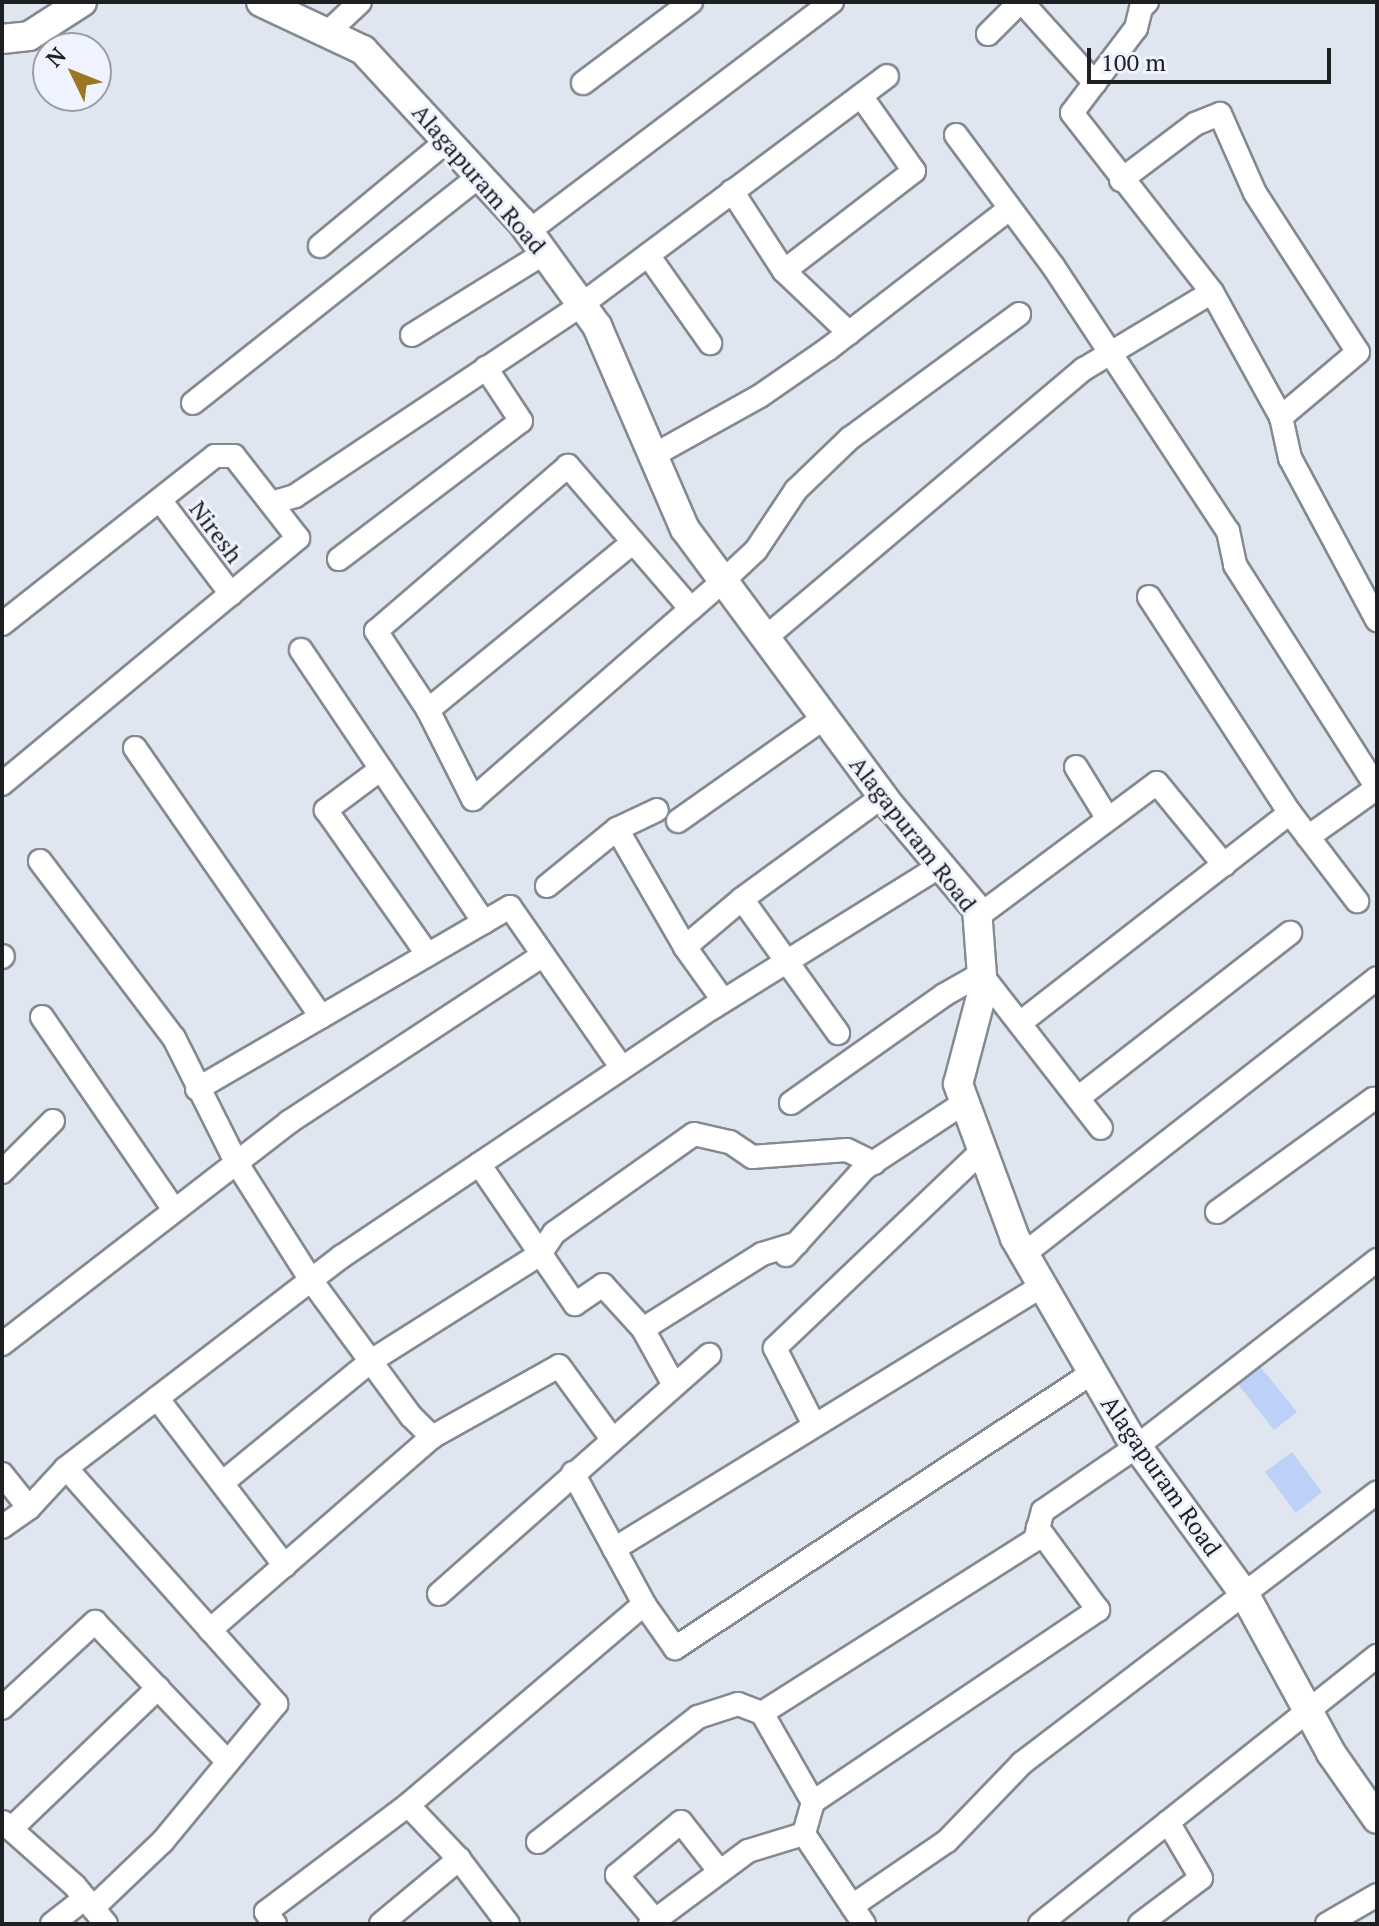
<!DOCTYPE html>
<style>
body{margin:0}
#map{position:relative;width:1379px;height:1926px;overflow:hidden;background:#e0e6ef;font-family:"PT Serif",serif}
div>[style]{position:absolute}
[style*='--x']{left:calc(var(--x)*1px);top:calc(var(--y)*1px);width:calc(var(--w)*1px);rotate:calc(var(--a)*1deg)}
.building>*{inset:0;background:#bdd1f8}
.roads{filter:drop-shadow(2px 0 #848992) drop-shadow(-2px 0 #848992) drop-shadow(0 2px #848992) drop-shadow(0 -2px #848992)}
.minor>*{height:22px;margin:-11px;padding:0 11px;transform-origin:11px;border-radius:11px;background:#fff}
.major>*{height:28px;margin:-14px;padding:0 14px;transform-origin:14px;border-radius:14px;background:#fff}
span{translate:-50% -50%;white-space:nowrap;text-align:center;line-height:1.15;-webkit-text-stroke:6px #eef3fd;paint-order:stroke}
.street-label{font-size:24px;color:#1d1f23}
.frame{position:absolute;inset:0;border:4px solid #1d1f23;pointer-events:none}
.north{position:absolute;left:32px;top:32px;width:80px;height:80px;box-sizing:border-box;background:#eef3fd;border:2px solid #9a9ea6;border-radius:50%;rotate:313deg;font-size:22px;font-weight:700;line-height:32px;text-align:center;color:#1d1f23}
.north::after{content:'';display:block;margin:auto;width:28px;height:36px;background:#9c7723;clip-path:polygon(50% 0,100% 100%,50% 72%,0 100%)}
.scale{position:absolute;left:1087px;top:48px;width:244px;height:36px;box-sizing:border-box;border:4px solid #1d1f23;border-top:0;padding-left:10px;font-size:24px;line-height:28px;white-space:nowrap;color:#1d1f23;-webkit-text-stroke:6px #eef3fd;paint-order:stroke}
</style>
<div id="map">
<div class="building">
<div style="clip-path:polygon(1259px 1365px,1297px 1412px,1274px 1430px,1237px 1383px)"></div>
<div style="clip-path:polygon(1292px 1452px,1322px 1492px,1296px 1513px,1265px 1472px)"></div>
</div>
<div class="roads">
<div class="minor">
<div style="--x:1022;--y:2;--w:109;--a:48"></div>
<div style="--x:1147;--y:2;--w:8;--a:135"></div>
<div style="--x:1141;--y:8;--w:21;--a:104"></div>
<div style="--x:1136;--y:28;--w:106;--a:127"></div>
<div style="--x:1072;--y:113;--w:227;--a:52"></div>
<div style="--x:1212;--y:292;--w:143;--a:61.1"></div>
<div style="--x:1281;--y:417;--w:42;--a:77.6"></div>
<div style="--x:1290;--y:458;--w:184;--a:61.8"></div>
<div style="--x:327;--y:33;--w:45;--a:-43.2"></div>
<div style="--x:988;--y:34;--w:45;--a:-45"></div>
<div style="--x:583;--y:83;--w:135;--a:-36.9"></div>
<div style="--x:956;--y:135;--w:163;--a:53.5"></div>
<div style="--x:1053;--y:266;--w:318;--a:56.6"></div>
<div style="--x:1228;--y:531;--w:35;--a:78"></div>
<div style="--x:1235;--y:565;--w:264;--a:57.5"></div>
<div style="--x:1121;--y:180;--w:93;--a:-37.1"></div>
<div style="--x:1195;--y:124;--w:27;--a:-22"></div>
<div style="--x:1220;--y:114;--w:86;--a:66.1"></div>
<div style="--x:1255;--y:193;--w:189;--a:57.1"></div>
<div style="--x:1358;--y:352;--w:101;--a:139.8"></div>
<div style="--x:732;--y:191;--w:95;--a:57"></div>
<div style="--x:784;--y:271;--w:164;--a:-37.6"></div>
<div style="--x:914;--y:171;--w:92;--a:-125.2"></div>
<div style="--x:529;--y:231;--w:380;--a:-37.1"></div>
<div style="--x:320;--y:246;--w:165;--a:-39.6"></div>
<div style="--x:648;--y:255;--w:108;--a:54.8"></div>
<div style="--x:784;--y:271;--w:90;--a:43.6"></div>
<div style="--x:412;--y:335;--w:155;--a:-31.8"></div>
<div style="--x:193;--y:403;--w:365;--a:-38.4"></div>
<div style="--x:654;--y:455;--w:121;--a:-29.1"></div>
<div style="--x:760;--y:396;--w:83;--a:-34.7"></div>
<div style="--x:828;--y:349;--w:227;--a:-37.7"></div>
<div style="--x:160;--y:500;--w:118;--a:52.9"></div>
<div style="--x:271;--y:503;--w:25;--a:-16"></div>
<div style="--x:295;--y:496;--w:344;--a:-33.7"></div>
<div style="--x:581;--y:305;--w:382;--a:-36.8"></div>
<div style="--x:339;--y:559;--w:228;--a:-37.2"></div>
<div style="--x:521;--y:421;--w:64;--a:-123.4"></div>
<div style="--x:1149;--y:597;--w:258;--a:56.9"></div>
<div style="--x:1290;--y:813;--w:111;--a:52.7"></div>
<div style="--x:691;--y:609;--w:189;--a:-130.7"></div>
<div style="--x:568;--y:466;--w:253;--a:139.3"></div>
<div style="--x:376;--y:631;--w:95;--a:56.6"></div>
<div style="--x:428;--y:710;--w:100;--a:63.2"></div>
<div style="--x:473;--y:799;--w:289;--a:-41.1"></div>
<div style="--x:691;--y:609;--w:43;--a:-41.2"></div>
<div style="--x:723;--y:581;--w:45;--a:-43.2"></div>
<div style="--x:756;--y:550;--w:72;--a:-56.3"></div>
<div style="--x:796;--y:490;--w:74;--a:-43.9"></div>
<div style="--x:849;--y:439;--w:211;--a:-36.3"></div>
<div style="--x:2;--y:624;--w:271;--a:-38.3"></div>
<div style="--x:215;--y:456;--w:19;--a:0"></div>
<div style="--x:234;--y:456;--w:104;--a:52"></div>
<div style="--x:298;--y:538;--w:385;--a:140.3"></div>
<div style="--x:764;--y:639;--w:419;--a:-40.2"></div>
<div style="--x:1084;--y:369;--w:149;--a:-31"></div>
<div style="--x:301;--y:650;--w:328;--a:56.1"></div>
<div style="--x:428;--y:710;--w:265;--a:-39.3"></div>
<div style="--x:135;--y:748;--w:327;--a:55.3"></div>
<div style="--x:1076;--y:767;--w:61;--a:58.4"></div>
<div style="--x:381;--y:769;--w:69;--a:143.3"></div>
<div style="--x:326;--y:810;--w:177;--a:54.9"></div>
<div style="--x:678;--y:821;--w:179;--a:-35.2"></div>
<div style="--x:617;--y:829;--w:136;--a:60"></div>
<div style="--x:685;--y:947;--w:75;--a:-40.1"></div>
<div style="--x:742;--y:899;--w:175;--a:-36.1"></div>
<div style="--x:1308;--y:837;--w:85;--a:-35.4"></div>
<div style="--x:40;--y:861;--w:222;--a:52.9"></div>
<div style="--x:174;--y:1038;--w:139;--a:63.4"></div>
<div style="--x:236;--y:1162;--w:140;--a:57.6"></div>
<div style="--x:311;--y:1280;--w:169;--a:53.7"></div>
<div style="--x:411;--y:1416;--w:30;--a:45"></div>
<div style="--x:547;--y:886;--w:90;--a:-39.2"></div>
<div style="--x:617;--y:829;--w:44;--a:-25.4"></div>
<div style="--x:742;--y:899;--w:165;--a:54.4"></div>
<div style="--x:977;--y:917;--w:224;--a:-36.7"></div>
<div style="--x:1157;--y:783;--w:106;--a:50.7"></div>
<div style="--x:685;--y:947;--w:65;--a:54.4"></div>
<div style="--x:2;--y:957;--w:1;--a:-45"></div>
<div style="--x:42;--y:1017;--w:234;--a:55.6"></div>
<div style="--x:1020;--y:1023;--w:342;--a:-37.9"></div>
<div style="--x:197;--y:1089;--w:362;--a:-30.2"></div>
<div style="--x:510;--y:907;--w:196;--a:55.2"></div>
<div style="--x:1078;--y:1098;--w:269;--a:-37.9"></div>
<div style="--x:791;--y:1103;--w:187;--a:-35.2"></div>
<div style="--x:944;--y:995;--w:43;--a:-29.6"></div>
<div style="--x:981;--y:974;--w:195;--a:52.1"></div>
<div style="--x:479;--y:1164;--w:170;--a:55.6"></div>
<div style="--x:575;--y:1304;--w:34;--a:-34"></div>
<div style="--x:603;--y:1285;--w:59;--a:47.7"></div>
<div style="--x:643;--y:1329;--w:64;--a:61"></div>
<div style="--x:2;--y:1172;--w:72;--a:-45"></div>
<div style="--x:1217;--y:1212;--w:193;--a:-35.9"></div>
<div style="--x:1024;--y:1254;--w:448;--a:-38"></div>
<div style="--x:786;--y:1255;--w:118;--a:-47.8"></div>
<div style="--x:865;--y:1168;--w:118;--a:-33.3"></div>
<div style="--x:643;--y:1329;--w:141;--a:-32.2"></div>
<div style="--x:762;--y:1254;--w:37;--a:-17"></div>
<div style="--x:2;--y:1344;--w:363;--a:-37.7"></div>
<div style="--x:289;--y:1122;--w:304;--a:-33.3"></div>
<div style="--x:157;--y:1398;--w:211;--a:52.7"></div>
<div style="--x:814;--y:1425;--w:86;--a:-116.9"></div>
<div style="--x:775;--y:1348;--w:284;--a:-43.6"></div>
<div style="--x:66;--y:1468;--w:316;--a:48.3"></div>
<div style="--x:276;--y:1704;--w:178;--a:129.5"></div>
<div style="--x:163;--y:1841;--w:97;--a:136.3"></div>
<div style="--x:573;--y:1473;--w:149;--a:61.5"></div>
<div style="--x:2;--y:1474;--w:43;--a:51.5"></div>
<div style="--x:222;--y:1483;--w:193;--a:-39.3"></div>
<div style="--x:371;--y:1361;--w:200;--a:-32.3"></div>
<div style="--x:540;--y:1254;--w:25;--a:-56"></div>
<div style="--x:554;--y:1233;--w:171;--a:-35.3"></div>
<div style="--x:694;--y:1134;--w:37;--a:13"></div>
<div style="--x:730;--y:1142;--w:27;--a:34"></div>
<div style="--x:752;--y:1157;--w:95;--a:-4.2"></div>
<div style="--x:847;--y:1150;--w:30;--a:26"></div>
<div style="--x:2;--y:1527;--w:33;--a:-35"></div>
<div style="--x:29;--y:1508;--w:54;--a:-47.2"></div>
<div style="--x:66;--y:1468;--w:347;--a:-37.5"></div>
<div style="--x:341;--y:1257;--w:447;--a:-33.9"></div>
<div style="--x:712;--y:1008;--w:269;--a:-31.9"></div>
<div style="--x:614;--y:1549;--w:502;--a:-31.57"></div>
<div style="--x:439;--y:1594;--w:361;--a:-41.5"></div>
<div style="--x:210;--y:1630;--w:294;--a:-41"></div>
<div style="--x:432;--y:1437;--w:145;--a:-29.2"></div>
<div style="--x:559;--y:1366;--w:90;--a:54"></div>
<div style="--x:2;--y:1708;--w:127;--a:-42.8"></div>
<div style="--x:95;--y:1622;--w:193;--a:46.5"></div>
<div style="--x:762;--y:1713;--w:323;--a:-32.4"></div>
<div style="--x:1035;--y:1540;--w:30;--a:-75"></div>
<div style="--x:1043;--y:1511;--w:113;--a:-34.5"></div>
<div style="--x:1136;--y:1447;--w:305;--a:-37.8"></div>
<div style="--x:813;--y:1802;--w:344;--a:-34"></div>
<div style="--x:1098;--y:1610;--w:102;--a:-126.2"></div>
<div style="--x:3;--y:1822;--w:96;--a:41.6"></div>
<div style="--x:75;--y:1886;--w:49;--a:50.8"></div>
<div style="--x:11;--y:1829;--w:204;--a:-43.8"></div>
<div style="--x:538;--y:1842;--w:203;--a:-38"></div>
<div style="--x:698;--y:1717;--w:42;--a:-18"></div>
<div style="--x:738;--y:1704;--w:26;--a:21"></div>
<div style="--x:762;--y:1713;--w:103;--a:60.2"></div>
<div style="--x:813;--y:1802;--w:33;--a:106"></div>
<div style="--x:804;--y:1834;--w:108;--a:56.3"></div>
<div style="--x:459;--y:1859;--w:81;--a:53"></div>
<div style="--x:852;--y:1906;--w:115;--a:-34.4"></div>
<div style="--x:947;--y:1841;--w:108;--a:-46.1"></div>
<div style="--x:1022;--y:1763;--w:446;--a:-37.3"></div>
<div style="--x:655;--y:1920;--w:59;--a:-130.2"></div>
<div style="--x:617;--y:1875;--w:83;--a:-39.6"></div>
<div style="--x:681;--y:1822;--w:63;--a:52"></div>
<div style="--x:52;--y:1924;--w:42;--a:-38.2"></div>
<div style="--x:275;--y:1924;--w:15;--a:-127"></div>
<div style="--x:266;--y:1912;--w:178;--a:-37"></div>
<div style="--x:381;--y:1924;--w:102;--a:-39.8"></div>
<div style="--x:459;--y:1859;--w:74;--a:-133.4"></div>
<div style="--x:408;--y:1805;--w:310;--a:-40.4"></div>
<div style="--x:644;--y:1604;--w:54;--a:54.8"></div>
<div style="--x:675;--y:1648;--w:500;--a:-33.4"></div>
<div style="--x:650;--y:1924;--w:122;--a:-36.7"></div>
<div style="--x:748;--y:1851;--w:59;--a:-16.9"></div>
<div style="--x:1040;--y:1924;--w:431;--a:-38.5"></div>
<div style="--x:1140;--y:1924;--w:76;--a:-37"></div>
<div style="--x:1201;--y:1878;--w:65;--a:-120.5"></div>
<div style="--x:1327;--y:1924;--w:58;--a:-30.1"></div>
</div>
<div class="major">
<div style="--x:261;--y:2;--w:113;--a:25.2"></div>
<div style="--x:363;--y:50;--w:233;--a:47.3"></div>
<div style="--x:521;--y:221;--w:130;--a:54.1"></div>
<div style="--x:597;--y:326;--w:221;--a:66.6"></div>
<div style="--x:685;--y:529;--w:346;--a:53.5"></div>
<div style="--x:891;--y:807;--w:133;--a:49.9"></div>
<div style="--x:977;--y:909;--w:80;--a:85.7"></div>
<div style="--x:983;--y:989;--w:98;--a:104.7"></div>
<div style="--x:958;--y:1084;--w:164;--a:69.7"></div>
<div style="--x:1015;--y:1238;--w:226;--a:60"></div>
<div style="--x:1128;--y:1434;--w:199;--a:54"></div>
<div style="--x:1245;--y:1595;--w:180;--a:61.4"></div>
<div style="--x:1331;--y:1753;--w:80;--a:55.1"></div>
<div style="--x:2;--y:39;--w:27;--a:-6"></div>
<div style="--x:29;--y:36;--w:63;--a:-32.7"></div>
</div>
</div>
<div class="street-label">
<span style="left:479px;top:179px;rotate:49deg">Alagapuram Road</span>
<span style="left:216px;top:532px;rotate:53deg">Niresh</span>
<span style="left:913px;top:834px;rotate:52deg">Alagapuram Road</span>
<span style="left:1161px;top:1476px;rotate:55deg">Alagapuram Road</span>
</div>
<div class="frame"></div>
<div class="north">N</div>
<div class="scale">100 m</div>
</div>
